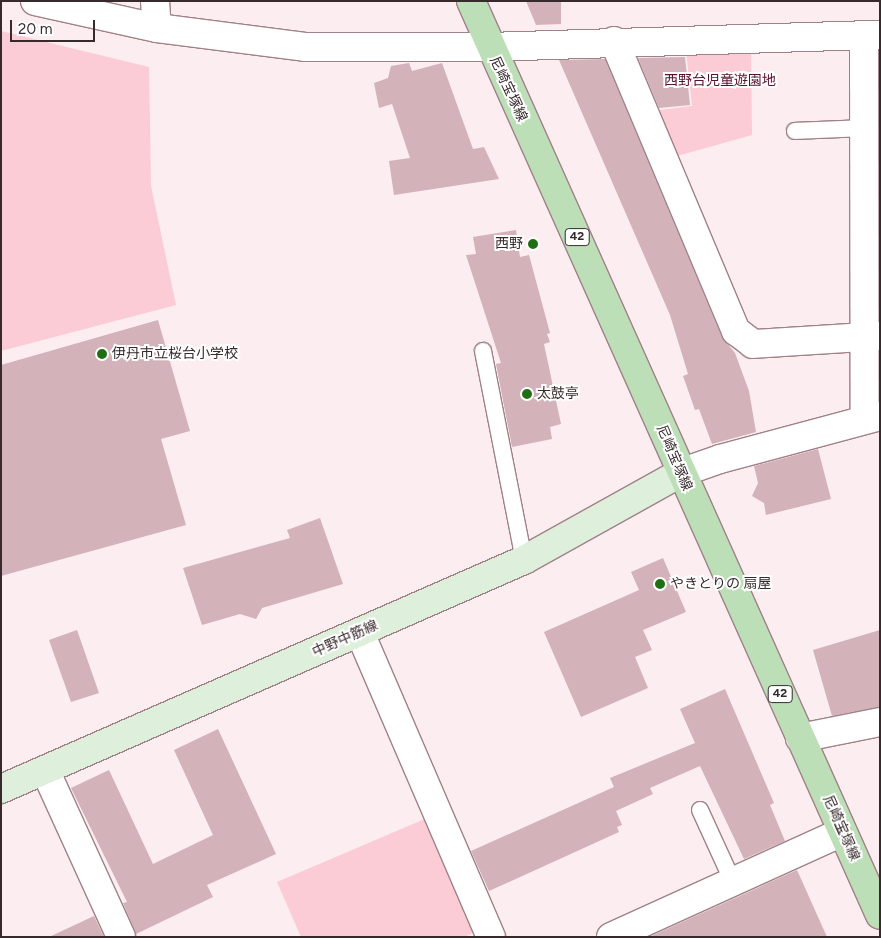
<!DOCTYPE html>
<meta charset="utf-8">
<style>
body{margin:0}
#map{position:relative;width:881px;height:938px;overflow:hidden;background:#fbedf0;font-family:Figtree,"Noto Sans JP",sans-serif}
div>[style]{position:absolute}
[style*='--x']{left:calc(var(--x)*1px);top:calc(var(--y)*1px);width:calc(var(--w)*1px);rotate:calc(var(--a)*1deg)}
.green>*{inset:0;background:#fbcbd6}
.building>*{inset:0;background:#d3b2ba}
.roads{filter:drop-shadow(1px 0 #a08188) drop-shadow(-1px 0 #a08188) drop-shadow(0 1px #a08188) drop-shadow(0 -1px #a08188)}
.lane>*{height:16px;margin:-8px;padding:0 8px;transform-origin:8px;border-radius:8px;background:#fff}
.street>*{height:28px;margin:-14px;padding:0 14px;transform-origin:14px;border-radius:14px;background:#fff}
.secondary>*{height:28px;margin:-14px;padding:0 14px;transform-origin:14px;border-radius:14px;background:#deefdc}
.primary>*{height:28px;margin:-14px;padding:0 14px;transform-origin:14px;border-radius:14px;background:#bddfb8}
.dots>*{width:14px;height:14px;translate:-50% -50%;box-sizing:border-box;border:2px solid #fff;border-radius:50%}
span{translate:-50% -50%;white-space:nowrap;text-align:center;line-height:1.15;-webkit-text-stroke:4px #fff;paint-order:stroke}
.shield-label span{padding:1px 4px;background:#fff;border:1px solid;border-radius:4px;-webkit-text-stroke-width:0}
.shield-label{font-size:12px;color:#372a2d;font-weight:700}
.park-label{font-size:14px;color:#58112c}
.street-label{font-size:14px;color:#372a2d}
.poi-label{font-size:14px;color:#372a2d}
.right{translate:-100% -50%;text-align:right}
.left{translate:0 -50%;text-align:left}
.frame{position:absolute;inset:0;border:2px solid #372a2d;pointer-events:none}
.scale{position:absolute;left:10px;top:20px;width:85px;height:22px;box-sizing:border-box;border:2px solid #372a2d;border-top:0;padding-left:6px;font-size:15px;line-height:18px;white-space:nowrap;color:#372a2d;-webkit-text-stroke:4px #fff;paint-order:stroke}
</style>
<div id="map">
<div class="green">
<div style="clip-path:polygon(1px 31px,149px 67px,151px 186px,176px 305px,1px 351px)"></div>
<div style="clip-path:polygon(751px 47px,752px 135px,670px 158px,652px 111px,692px 106px,686px 50px)"></div>
<div style="clip-path:polygon(427px 818px,476px 932px,464px 937px,301px 937px,277px 882px)"></div>
</div>
<div class="building">
<div style="clip-path:polygon(526px 1px,561px 1px,561px 24px,536px 25px)"></div>
<div style="clip-path:polygon(685px 57px,690px 105px,659px 108px,638px 58px)"></div>
<div style="clip-path:polygon(605px 59px,722px 337px,735px 353px,749px 391px,756px 432px,712px 444px,699px 409px,695px 410px,683px 376px,688px 374px,670px 315px,559px 60px)"></div>
<div style="clip-path:polygon(409px 63px,412px 71px,442px 63px,473px 149px,484px 147px,499px 179px,394px 195px,389px 161px,410px 158px,392px 104px,379px 108px,374px 83px,388px 78px,391px 66px)"></div>
<div style="clip-path:polygon(516px 230px,520px 257px,529px 255px,550px 333px,547px 334px,550px 342px,544px 344px,561px 424px,550px 427px,552px 439px,512px 447px,496px 364px,501px 363px,466px 255px,476px 254px,473px 237px)"></div>
<div style="clip-path:polygon(158px 320px,190px 431px,161px 439px,186px 525px,1px 576px,1px 365px)"></div>
<div style="clip-path:polygon(818px 449px,831px 499px,766px 515px,764px 503px,752px 496px,758px 483px,754px 466px)"></div>
<div style="clip-path:polygon(320px 518px,343px 584px,262px 608px,256px 619px,240px 614px,202px 625px,183px 568px,290px 538px,287px 530px)"></div>
<div style="clip-path:polygon(663px 558px,686px 612px,643px 630px,652px 650px,635px 657px,648px 688px,581px 717px,544px 632px,639px 590px,631px 572px)"></div>
<div style="clip-path:polygon(77px 630px,99px 693px,71px 702px,49px 640px)"></div>
<div style="clip-path:polygon(880px 630px,880px 707px,832px 716px,813px 650px)"></div>
<div style="clip-path:polygon(725px 689px,774px 803px,770px 805px,785px 841px,744px 859px,700px 766px,650px 788px,653px 794px,616px 811px,622px 825px,617px 827px,619px 832px,489px 891px,471px 851px,614px 787px,610px 778px,695px 743px,680px 709px)"></div>
<div style="clip-path:polygon(218px 729px,276px 854px,207px 885px,213px 897px,136px 934px,123px 903px,127px 902px,71px 788px,109px 770px,153px 864px,213px 835px,174px 750px)"></div>
<div style="clip-path:polygon(797px 870px,827px 937px,649px 937px)"></div>
<div style="clip-path:polygon(94px 916px,104px 937px,49px 937px)"></div>
</div>
<div class="roads">
<div class="lane">
<div style="--x:795;--y:131;--w:69;--a:-2.5"></div>
<div style="--x:483;--y:351;--w:213;--a:78.9"></div>
<div style="--x:700;--y:810;--w:79;--a:65.4"></div>
</div>
<div class="street">
<div style="--x:35;--y:1;--w:125;--a:12.5"></div>
<div style="--x:157;--y:28;--w:149;--a:7.3"></div>
<div style="--x:305;--y:47;--w:184;--a:0"></div>
<div style="--x:489;--y:47;--w:391;--a:-1.8"></div>
<div style="--x:155;--y:1;--w:27;--a:86"></div>
<div style="--x:864;--y:35;--w:384;--a:89.9"></div>
<div style="--x:614;--y:41;--w:315;--a:67.2"></div>
<div style="--x:736;--y:331;--w:21;--a:37"></div>
<div style="--x:753;--y:344;--w:127;--a:-3.6"></div>
<div style="--x:680;--y:473;--w:42;--a:-19.3"></div>
<div style="--x:720;--y:459;--w:166;--a:-15"></div>
<div style="--x:360;--y:633;--w:331;--a:66.7"></div>
<div style="--x:800;--y:738;--w:82;--a:-11.3"></div>
<div style="--x:45;--y:770;--w:183;--a:65.5"></div>
<div style="--x:611;--y:937;--w:254;--a:-24.4"></div>
</div>
<div class="secondary">
<div style="--x:1;--y:789;--w:571;--a:-23.65"></div>
<div style="--x:524;--y:560;--w:179;--a:-29.1"></div>
</div>
<div class="primary">
<div style="--x:471;--y:1;--w:1001;--a:65.89"></div>
</div>
</div>
<div class="dots">
<div style="left:533px;top:244px;background:#216f15"></div>
<div style="left:102px;top:354px;background:#216f15"></div>
<div style="left:527px;top:394px;background:#216f15"></div>
<div style="left:660px;top:584px;background:#216f15"></div>
</div>
<div class="shield-label">
<span style="left:577px;top:237px">42</span>
<span style="left:780px;top:694px">42</span>
</div>
<div class="park-label">
<span style="left:720px;top:81px">西野台児童遊園地</span>
</div>
<div class="street-label">
<span style="left:508px;top:89px;rotate:65deg">尼崎宝塚線</span>
<span style="left:674px;top:458px;rotate:67deg">尼崎宝塚線</span>
<span style="left:345px;top:639px;rotate:-24deg">中野中筋線</span>
<span style="left:841px;top:828px;rotate:66deg">尼崎宝塚線</span>
</div>
<div class="poi-label">
<span class="right" style="left:523px;top:244px">西野</span>
<span class="left" style="left:112px;top:354px">伊丹市立桜台小学校</span>
<span class="left" style="left:537px;top:394px">太鼓亭</span>
<span class="left" style="left:670px;top:584px">やきとりの 扇屋</span>
</div>
<div class="frame"></div>
<div class="scale">20 m</div>
</div>
